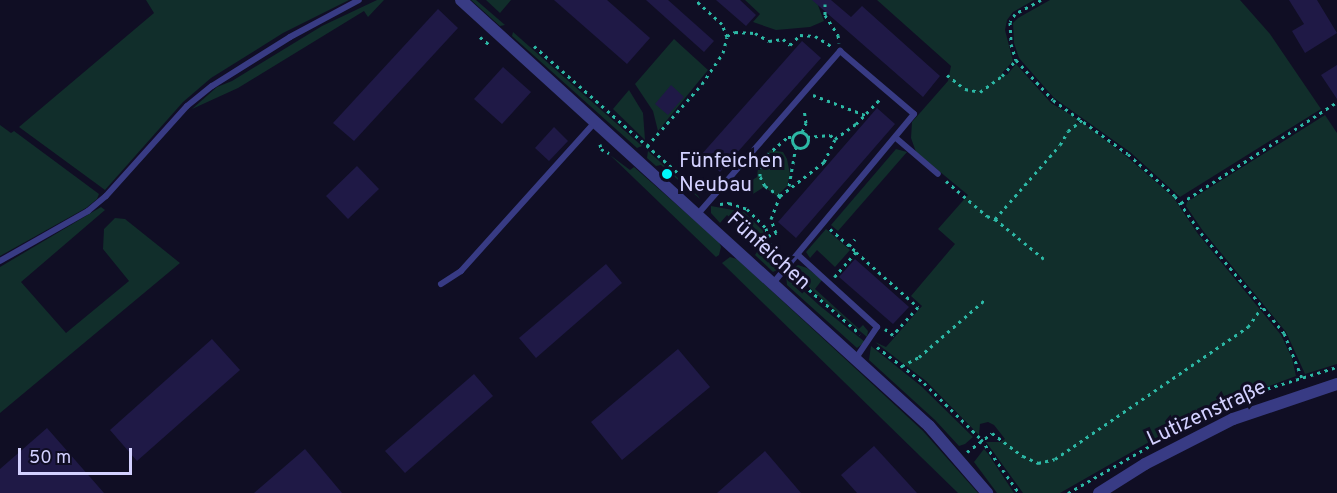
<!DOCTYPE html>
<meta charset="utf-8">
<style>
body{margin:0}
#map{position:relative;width:1337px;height:493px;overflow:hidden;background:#100e24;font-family:Overpass,sans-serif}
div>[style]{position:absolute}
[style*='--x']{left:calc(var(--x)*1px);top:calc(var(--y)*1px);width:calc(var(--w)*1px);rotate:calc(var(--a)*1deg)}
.green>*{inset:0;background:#112e2b}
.building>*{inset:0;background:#1f1946}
.path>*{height:3px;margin-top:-1.5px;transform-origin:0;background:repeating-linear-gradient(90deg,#2cb8a5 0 3px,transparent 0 7.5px)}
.path>.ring{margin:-1.5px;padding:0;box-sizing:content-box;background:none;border:3px solid #2cb8a5;border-radius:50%}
.service>*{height:6px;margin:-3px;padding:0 3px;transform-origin:3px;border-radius:3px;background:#383b84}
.minor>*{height:12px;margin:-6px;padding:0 6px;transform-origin:6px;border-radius:6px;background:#383b84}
.dots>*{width:16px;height:16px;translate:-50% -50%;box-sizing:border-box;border:3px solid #100e24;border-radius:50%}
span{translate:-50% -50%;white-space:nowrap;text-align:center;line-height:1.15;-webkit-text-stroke:6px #100e24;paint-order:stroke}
.poi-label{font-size:21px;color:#d3d1ff}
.left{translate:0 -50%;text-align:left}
.street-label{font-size:21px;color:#d3d1ff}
.scale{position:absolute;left:18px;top:448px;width:114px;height:27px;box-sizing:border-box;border:3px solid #d3d1ff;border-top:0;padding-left:8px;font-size:18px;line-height:21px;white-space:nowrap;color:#d3d1ff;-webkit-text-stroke:4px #100e24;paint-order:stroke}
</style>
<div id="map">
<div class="green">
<div style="clip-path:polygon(146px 0,349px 0,283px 33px,211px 78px,183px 102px,105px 190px,19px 127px,154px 13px)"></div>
<div style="clip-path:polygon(377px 0,384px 0,368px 17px,364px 11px,238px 88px,192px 109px,217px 87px,232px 81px,322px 26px)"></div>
<div style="clip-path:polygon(471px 0,476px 0,505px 25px,500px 26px)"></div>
<div style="clip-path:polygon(486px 0,511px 0,500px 13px)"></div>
<div style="clip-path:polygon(745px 0,816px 0,824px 21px,810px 27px,776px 30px,753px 22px,760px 14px)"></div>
<div style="clip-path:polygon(877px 0,1034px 0,1013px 12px,1007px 20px,1005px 30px,1013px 61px,1002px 73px,1007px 75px,1016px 64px,1051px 103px,1079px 120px,1075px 123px,1082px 122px,1126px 156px,1173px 197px,1198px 234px,1281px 335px,1292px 358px,1296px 376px,1205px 410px,1060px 493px,1023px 493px,986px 442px,1000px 442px,1005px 439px,994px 425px,988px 422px,980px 424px,979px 435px,926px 381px,875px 342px,886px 347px,922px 306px,911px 296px,955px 244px,938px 229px,968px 195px,916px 152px,911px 138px,912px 122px,948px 81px,951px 66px)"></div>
<div style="clip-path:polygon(1050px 0,1240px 0,1270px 34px,1321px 109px,1180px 197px,1130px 152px,1054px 98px,1019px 58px,1014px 43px,1013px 23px,1018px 18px)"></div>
<div style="clip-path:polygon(513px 32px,642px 146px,637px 148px,512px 36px)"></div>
<div style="clip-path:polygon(674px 39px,708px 70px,658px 131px,653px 111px,635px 84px)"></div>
<div style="clip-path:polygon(629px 90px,643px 113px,645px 140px,613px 109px)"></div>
<div style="clip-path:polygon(1325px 115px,1337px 133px,1337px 364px,1305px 374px,1286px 332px,1203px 231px,1186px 206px,1187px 202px)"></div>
<div style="clip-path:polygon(0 125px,11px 133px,14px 131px,99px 194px,97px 199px,86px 208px,0 256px)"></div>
<div style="clip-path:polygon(896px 149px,907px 152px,838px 231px,831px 225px)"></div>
<div style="clip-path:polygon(770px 150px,783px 152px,787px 159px,790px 174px,787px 186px,777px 196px,764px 187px,753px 194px,746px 184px,757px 177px,758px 167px)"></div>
<div style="clip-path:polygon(648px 151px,698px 196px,700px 199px,661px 165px,656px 166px,647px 158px)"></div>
<div style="clip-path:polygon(610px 155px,630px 170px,634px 167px,719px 242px,721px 247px,719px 255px,716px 257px)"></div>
<div style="clip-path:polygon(711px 206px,744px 212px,763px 231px,771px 259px,781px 268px,773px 272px,755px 255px,761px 246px,727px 215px,720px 223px,711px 213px)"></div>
<div style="clip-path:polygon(101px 207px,105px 210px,21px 282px,66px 333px,129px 281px,103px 249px,104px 229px,115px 218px,125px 219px,180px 263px,0 413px,0 267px)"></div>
<div style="clip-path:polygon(826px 229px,850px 250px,835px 267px,817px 250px,810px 258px,806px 252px)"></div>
<div style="clip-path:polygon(730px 257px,737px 259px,923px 431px,978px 493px,958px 493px,722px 263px)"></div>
<div style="clip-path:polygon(798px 265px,807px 268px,822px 280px,815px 289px,859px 329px,863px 325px,868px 331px,867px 337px,825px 302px,791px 270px)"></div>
<div style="clip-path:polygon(786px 275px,820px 306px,865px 342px,857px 348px,787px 285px)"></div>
<div style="clip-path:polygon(871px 346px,921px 386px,973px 437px,965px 444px,959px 446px,935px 420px,869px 360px)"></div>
<div style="clip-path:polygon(984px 449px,989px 455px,1014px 493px,997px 493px,974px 462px)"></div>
</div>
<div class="building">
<div style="clip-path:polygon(554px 0,607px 0,650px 38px,627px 64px)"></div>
<div style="clip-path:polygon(646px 0,668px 0,714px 41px,704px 52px)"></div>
<div style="clip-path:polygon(716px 0,740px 0,756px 15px,746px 26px)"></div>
<div style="clip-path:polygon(812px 0,831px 0,851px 17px,862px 6px,940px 76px,923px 97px)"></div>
<div style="clip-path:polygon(1289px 0,1317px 0,1337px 33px,1305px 53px,1292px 31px,1304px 24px)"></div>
<div style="clip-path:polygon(438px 9px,458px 28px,354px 141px,333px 123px)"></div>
<div style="clip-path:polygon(802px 41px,821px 58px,720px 172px,701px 155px)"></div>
<div style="clip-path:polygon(1337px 65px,1337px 99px,1321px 75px)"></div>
<div style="clip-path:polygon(503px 67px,531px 92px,502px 124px,474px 99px)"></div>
<div style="clip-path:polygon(671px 85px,684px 97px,668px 115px,655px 104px)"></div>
<div style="clip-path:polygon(877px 108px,895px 124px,796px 238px,778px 222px)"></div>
<div style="clip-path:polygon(554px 127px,568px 141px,549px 161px,535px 148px)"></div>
<div style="clip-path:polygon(357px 166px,379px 189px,348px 219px,326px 196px)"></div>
<div style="clip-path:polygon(855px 259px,909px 307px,893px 324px,839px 277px)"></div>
<div style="clip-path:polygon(606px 264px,622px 283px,536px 358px,519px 338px)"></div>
<div style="clip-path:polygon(212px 339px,240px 370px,137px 461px,110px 430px)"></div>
<div style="clip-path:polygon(678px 349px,710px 387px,622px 460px,591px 422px)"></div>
<div style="clip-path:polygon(474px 374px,493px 396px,405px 473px,385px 451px)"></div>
<div style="clip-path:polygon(47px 428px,104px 493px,0 493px,0 469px)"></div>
<div style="clip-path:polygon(874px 446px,917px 493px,857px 493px,841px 475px)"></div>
<div style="clip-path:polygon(305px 449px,342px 493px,254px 493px)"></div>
<div style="clip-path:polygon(765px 451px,801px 493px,717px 493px)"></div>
</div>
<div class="path">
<div style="--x:1041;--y:0;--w:30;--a:152"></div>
<div style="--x:1015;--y:14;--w:9;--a:122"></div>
<div style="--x:1010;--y:22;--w:22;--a:87"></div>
<div style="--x:1011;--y:44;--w:17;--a:73"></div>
<div style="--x:1016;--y:60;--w:54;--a:47.2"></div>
<div style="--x:1053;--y:100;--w:92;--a:35.8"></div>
<div style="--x:1128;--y:154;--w:63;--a:41.8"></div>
<div style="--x:1175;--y:196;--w:45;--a:54.9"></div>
<div style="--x:1201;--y:233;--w:130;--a:50.3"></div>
<div style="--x:1284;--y:333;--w:48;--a:68.2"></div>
<div style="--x:825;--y:4;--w:11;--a:90"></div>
<div style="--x:825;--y:15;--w:24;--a:57"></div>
<div style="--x:838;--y:35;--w:8;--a:83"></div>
<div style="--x:727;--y:36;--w:9;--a:-27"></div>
<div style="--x:735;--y:32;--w:20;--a:3"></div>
<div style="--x:755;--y:33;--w:16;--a:30"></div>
<div style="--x:769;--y:41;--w:14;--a:-8"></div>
<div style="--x:783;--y:39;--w:9;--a:41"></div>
<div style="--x:790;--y:45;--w:14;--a:-45"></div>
<div style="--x:800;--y:35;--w:15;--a:4"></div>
<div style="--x:815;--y:36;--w:19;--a:32"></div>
<div style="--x:480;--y:37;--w:14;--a:39"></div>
<div style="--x:534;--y:46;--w:224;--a:41.4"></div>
<div style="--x:947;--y:75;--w:23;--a:38"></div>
<div style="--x:965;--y:89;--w:15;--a:11"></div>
<div style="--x:980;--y:92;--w:27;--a:-36"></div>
<div style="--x:1002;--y:76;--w:21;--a:-49"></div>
<div style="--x:813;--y:95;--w:56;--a:21"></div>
<div style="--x:802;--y:132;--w:10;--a:-66"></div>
<div style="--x:806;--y:123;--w:14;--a:-98"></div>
<div class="ring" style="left:792px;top:132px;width:13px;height:13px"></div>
<div style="--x:807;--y:137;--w:23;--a:-5"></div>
<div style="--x:830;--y:135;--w:6;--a:39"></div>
<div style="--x:600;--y:144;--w:5;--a:79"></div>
<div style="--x:601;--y:149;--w:9;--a:27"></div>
<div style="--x:647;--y:146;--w:83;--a:-48.4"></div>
<div style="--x:702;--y:84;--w:37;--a:-56"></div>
<div style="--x:723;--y:53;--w:16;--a:-76"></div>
<div style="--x:727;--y:37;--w:14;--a:-111"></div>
<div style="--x:722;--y:24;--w:36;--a:-138"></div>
<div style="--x:946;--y:181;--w:54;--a:40.5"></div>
<div style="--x:987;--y:216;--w:9;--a:21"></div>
<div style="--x:995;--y:219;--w:98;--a:-48.7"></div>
<div style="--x:1060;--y:145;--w:16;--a:-60"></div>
<div style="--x:1068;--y:131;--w:18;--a:-38"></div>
<div style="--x:789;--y:186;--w:41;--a:-80.1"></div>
<div style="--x:780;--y:196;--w:18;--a:-146"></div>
<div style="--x:765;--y:186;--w:11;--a:-117"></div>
<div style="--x:760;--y:176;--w:9;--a:-90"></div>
<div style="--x:760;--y:167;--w:14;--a:-60"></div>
<div style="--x:767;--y:155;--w:28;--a:-41"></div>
<div style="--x:788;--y:137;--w:4;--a:0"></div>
<div style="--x:1181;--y:203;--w:186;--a:-32.9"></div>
<div style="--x:720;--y:204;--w:9;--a:-6"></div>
<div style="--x:729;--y:203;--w:19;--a:18"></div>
<div style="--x:747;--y:209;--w:27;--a:45"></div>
<div style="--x:766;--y:228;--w:30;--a:76"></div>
<div style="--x:773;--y:257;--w:8;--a:40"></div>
<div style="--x:995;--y:219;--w:63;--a:39.2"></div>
<div style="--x:830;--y:229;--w:35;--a:41"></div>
<div style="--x:856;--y:252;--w:33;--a:131"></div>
<div style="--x:768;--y:236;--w:9;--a:-21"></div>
<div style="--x:776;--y:233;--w:15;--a:-110"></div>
<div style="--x:771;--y:219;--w:25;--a:-69"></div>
<div style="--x:780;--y:196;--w:56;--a:-37.7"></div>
<div style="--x:824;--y:162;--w:25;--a:-64"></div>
<div style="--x:835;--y:139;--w:26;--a:-36"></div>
<div style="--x:856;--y:124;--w:37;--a:-46"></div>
<div style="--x:849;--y:246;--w:9;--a:-49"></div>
<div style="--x:856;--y:252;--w:83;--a:41.6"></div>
<div style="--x:918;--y:307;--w:38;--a:132"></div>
<div style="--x:893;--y:335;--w:10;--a:-143"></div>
<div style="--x:792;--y:275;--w:90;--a:40.9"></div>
<div style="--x:877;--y:347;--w:59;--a:37.5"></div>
<div style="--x:924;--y:383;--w:80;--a:44.5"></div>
<div style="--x:981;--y:439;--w:66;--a:54.9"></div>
<div style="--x:902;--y:366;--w:19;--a:-28"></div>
<div style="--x:919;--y:357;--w:89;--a:-40.9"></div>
<div style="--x:967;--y:452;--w:31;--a:-37"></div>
<div style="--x:992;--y:433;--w:39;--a:37"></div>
<div style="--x:1023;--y:456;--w:17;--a:25"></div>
<div style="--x:1038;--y:463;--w:17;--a:-13"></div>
<div style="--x:1055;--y:459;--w:234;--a:-34.4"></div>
<div style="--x:1248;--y:327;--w:24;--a:-55"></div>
<div style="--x:1068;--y:493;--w:160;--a:-29.9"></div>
<div style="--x:1207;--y:413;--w:50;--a:-23.5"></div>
<div style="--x:1253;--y:393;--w:88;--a:-17.2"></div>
</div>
<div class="service">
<div style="--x:896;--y:138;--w:55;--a:40.6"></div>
<div style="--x:697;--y:215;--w:218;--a:-48.9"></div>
<div style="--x:840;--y:51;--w:97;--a:40.4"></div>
<div style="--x:914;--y:114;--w:219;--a:129.8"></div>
<div style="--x:798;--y:255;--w:107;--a:42.3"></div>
<div style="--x:877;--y:327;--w:37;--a:124"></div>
<div style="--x:0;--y:261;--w:101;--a:-29.6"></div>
<div style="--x:88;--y:211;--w:23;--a:-40"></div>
<div style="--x:106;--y:196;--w:121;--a:-48"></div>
<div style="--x:187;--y:106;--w:32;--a:-39"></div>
<div style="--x:212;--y:86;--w:92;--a:-32.1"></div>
<div style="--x:290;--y:37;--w:78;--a:-28.2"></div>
<div style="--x:441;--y:284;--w:24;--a:-33"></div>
<div style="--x:461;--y:271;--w:200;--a:-48"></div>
</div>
<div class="minor">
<div style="--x:461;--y:0;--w:633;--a:42.31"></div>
<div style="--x:929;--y:426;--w:89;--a:49.1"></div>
<div style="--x:1099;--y:493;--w:54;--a:-32.2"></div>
<div style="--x:1145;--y:464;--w:99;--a:-27.1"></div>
<div style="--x:1233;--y:419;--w:110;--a:-18.6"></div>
</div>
<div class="dots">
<div style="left:667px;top:174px;background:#00f7fc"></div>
</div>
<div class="poi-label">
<span class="left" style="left:679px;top:174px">Fünfeichen<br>Neubau</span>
</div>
<div class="street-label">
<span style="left:768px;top:252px;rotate:42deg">Fünfeichen</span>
<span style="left:1207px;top:414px;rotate:-25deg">Lutizenstraße</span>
</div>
<div class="scale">50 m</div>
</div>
